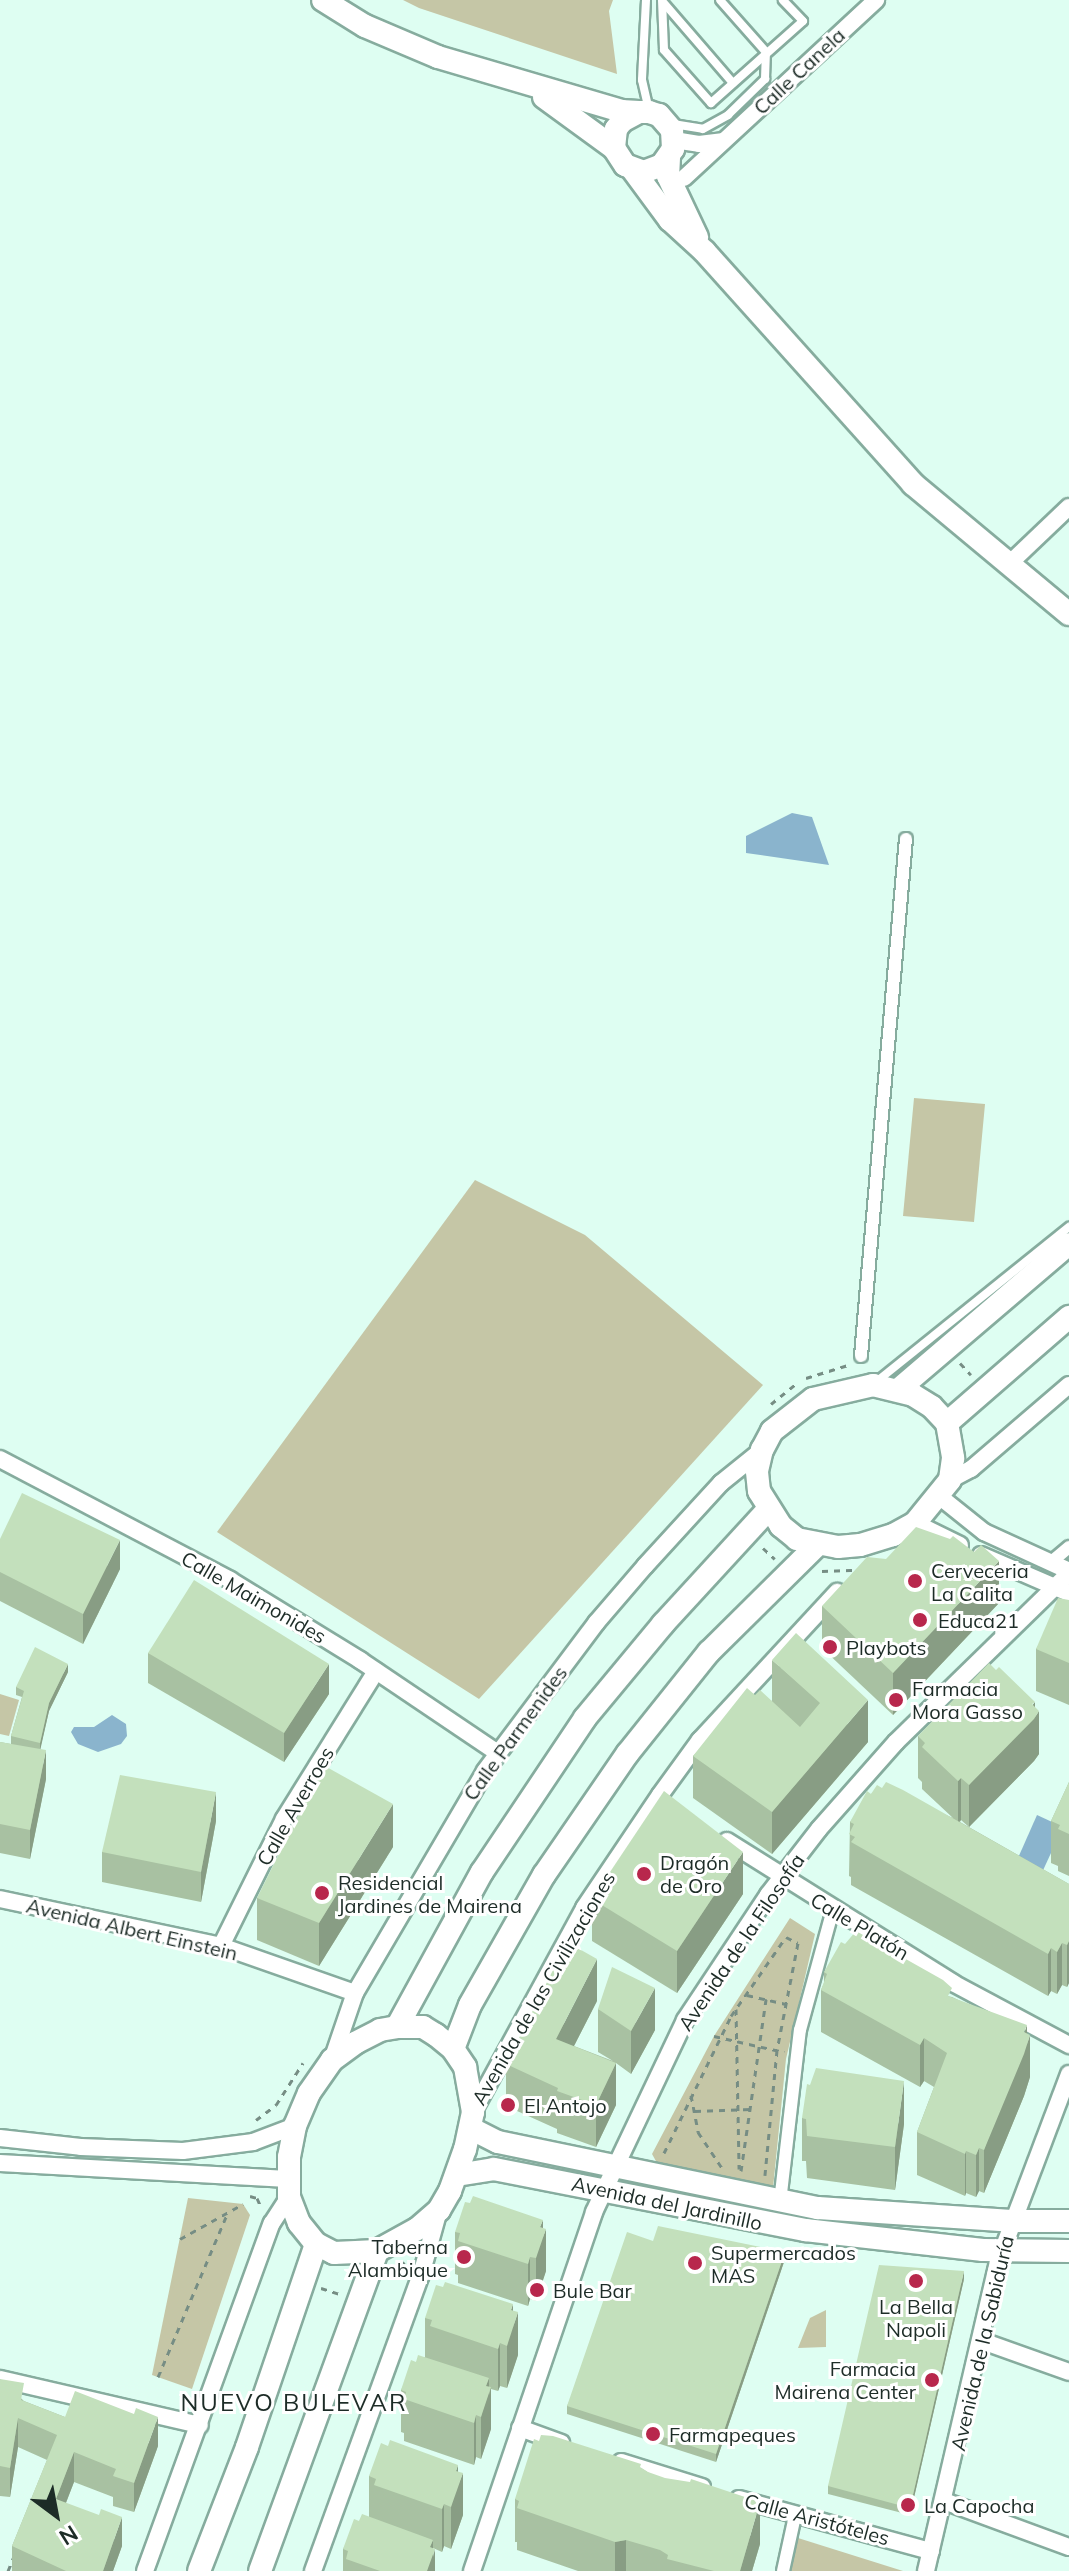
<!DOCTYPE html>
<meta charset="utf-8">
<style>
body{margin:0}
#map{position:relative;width:1069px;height:2571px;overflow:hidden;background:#defef2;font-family:Mulish,sans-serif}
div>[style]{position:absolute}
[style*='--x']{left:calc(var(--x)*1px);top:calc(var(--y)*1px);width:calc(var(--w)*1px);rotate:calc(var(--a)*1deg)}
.green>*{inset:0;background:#c5c6a6}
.water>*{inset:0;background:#8ab4cd}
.path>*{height:3px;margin-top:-1.5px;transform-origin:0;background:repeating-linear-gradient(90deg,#768d84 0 6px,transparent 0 12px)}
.roads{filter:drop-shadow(2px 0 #86ac9e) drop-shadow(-2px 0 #86ac9e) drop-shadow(0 2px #86ac9e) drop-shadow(0 -2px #86ac9e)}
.service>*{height:8px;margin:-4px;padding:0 4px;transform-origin:4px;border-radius:4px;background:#fff}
.pedestrian>*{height:12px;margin:-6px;padding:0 6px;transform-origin:6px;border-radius:6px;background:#fff}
.minor>*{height:16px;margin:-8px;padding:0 8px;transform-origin:8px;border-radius:8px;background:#fff}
.tertiary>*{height:22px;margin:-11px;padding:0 11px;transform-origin:11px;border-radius:11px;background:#fff}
.wall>*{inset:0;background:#a8c1a2}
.shaded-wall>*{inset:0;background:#889d84}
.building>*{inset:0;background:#c3e0bc}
.dots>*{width:22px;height:22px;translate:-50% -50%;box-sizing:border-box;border:4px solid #fff;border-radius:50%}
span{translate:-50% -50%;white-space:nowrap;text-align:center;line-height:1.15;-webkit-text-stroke:6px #fff;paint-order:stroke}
.street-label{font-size:20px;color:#1d2c27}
.poi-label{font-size:20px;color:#1d2c27}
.left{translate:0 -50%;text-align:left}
.right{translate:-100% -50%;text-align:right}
.quarter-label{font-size:24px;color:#1d2c27;letter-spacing:2px}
.north{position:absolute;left:16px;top:2475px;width:80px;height:80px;-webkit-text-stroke:6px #fff;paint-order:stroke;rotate:148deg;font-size:22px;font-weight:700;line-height:32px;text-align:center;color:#1d2c27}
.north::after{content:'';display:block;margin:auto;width:28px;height:36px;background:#1d2c27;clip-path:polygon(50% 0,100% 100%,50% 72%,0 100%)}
</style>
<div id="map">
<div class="green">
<div style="clip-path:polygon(403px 0,613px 0,609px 11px,617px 74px,419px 8px)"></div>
<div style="clip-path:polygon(914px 1098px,985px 1104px,974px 1222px,903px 1216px)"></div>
<div style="clip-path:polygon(475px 1180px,585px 1235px,763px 1385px,479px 1699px,217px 1532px)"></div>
<div style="clip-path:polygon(0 1694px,19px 1700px,9px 1736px,0 1734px)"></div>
<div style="clip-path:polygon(790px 1918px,815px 1934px,786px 2059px,773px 2188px,657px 2163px,652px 2154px,714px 2036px)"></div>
<div style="clip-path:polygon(188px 2198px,243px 2204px,250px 2215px,192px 2389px,152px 2375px)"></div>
<div style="clip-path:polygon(826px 2310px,826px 2347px,798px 2348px,810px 2318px)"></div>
<div style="clip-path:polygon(798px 2538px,903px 2571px,791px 2571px)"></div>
</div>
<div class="water">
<div style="clip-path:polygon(792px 813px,812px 817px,829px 865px,746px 853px,746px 836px)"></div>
<div style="clip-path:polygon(112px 1715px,126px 1724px,127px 1736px,121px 1744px,98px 1752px,78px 1744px,71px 1732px,74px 1727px,94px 1727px)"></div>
<div style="clip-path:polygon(1037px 1815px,1063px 1827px,1039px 1879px,1014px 1867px)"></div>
</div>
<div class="path">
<div style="--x:960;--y:1363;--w:16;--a:47"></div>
<div style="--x:806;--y:1378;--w:44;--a:-17.2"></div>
<div style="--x:771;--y:1404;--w:32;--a:-39"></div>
<div style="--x:763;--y:1548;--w:16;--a:43"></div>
<div style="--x:822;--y:1571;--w:36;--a:-2"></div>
<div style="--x:747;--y:1995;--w:40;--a:13"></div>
<div style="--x:736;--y:2009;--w:160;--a:88.9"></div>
<div style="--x:714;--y:2036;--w:72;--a:12.9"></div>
<div style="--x:691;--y:2095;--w:38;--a:79"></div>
<div style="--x:698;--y:2132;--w:43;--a:56.3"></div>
<div style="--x:695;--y:2111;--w:56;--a:-2"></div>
<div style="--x:256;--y:2120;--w:25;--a:-37"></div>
<div style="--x:276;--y:2105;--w:50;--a:-57.3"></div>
<div style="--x:664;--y:2153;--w:153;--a:-63.9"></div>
<div style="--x:731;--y:2016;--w:96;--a:-55.2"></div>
<div style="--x:786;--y:1937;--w:13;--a:27"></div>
<div style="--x:798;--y:1943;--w:109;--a:101.1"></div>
<div style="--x:777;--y:2050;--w:126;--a:95.5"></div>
<div style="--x:741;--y:2171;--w:174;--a:-81.7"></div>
<div style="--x:250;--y:2196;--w:7;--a:16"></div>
<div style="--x:257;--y:2198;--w:10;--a:66"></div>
<div style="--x:180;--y:2239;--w:72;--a:-29.1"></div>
<div style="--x:392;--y:2272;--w:16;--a:-38"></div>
<div style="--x:321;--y:2288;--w:20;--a:18"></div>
<div style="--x:158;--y:2377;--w:179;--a:-67"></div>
<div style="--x:8;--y:2571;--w:16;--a:-68"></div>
</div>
<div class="roads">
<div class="service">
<div style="--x:646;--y:0;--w:80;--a:92.9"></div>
<div style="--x:642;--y:80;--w:32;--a:77"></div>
<div style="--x:662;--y:0;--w:50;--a:87.7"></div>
<div style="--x:664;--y:50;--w:71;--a:48.4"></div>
<div style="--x:711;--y:103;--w:123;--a:-41.7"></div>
<div style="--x:803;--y:21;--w:29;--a:-134"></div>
<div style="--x:663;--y:2;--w:107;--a:49.2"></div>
<div style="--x:673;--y:124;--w:30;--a:9"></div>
<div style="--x:703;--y:129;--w:29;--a:-29"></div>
<div style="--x:728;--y:115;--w:52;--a:-44.2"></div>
<div style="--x:765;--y:79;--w:27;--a:-88"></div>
<div style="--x:766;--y:52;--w:69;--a:-131.5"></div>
<div style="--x:876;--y:1382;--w:248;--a:-38.8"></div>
</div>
<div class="pedestrian">
<div style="--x:861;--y:1356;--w:519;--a:-85.03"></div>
<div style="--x:1050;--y:1563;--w:25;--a:-40"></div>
<div style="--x:780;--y:2202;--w:173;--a:-83.4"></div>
<div style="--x:800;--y:2030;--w:125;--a:-74.7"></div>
<div style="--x:783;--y:2571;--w:56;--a:-77.7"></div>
</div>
<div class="minor">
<div style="--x:674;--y:140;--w:25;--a:9"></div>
<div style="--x:699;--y:144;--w:23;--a:-7"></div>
<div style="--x:684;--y:178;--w:262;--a:-42.8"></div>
<div style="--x:1008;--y:565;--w:84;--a:-43.6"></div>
<div style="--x:0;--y:1459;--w:260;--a:27.7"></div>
<div style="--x:230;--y:1580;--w:153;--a:31.6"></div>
<div style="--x:360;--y:1660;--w:166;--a:34"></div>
<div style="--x:950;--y:1480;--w:24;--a:-28"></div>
<div style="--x:971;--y:1469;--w:129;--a:-40.6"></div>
<div style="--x:939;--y:1496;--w:58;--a:38.7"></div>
<div style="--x:984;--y:1532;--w:94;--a:24.6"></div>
<div style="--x:915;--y:1523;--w:50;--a:26.1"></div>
<div style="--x:981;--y:1555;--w:96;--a:23.4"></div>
<div style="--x:727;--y:1841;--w:267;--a:32.1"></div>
<div style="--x:953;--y:1983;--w:132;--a:28.1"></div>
<div style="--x:0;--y:1899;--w:226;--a:12"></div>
<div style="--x:221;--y:1946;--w:142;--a:19.3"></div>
<div style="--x:221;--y:1946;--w:142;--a:-63.6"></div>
<div style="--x:284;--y:1819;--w:174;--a:-58.1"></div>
<div style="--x:332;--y:2060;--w:71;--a:-71.1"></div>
<div style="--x:355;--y:1993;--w:257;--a:-59.6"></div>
<div style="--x:485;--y:1771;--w:185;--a:-53.1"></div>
<div style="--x:596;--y:1623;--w:75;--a:-49.3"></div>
<div style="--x:645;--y:1566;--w:113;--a:-47.5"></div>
<div style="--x:721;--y:1483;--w:53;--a:-38.8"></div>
<div style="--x:473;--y:2112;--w:232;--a:-61.4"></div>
<div style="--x:584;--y:1908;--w:136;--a:-56.1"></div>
<div style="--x:660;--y:1795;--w:68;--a:-54"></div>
<div style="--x:700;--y:1740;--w:202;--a:-47.2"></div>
<div style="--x:0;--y:2138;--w:81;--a:6.3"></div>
<div style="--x:81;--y:2147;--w:102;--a:2.2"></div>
<div style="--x:183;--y:2151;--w:71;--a:-7.3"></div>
<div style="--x:253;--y:2142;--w:45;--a:-20.9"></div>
<div style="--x:0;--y:2163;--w:288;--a:3.2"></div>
<div style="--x:982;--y:2341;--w:92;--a:19.6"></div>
<div style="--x:0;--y:2379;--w:205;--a:13"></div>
<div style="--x:520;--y:2428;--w:44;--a:20.1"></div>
<div style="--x:621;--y:2462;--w:85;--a:17.2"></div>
<div style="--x:739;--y:2499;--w:199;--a:15.2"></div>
<div style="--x:944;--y:2501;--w:133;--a:20.2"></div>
<div style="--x:145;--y:2571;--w:370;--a:-70"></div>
<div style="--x:272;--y:2223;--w:31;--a:-57"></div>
<div style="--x:313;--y:2571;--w:315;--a:-70"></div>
<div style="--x:421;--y:2275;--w:67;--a:-74.5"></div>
<div style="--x:472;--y:2571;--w:379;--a:-71.2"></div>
<div style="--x:594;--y:2212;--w:212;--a:-64.6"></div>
<div style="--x:685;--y:2020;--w:150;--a:-56.4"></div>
<div style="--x:768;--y:1895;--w:83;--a:-52.3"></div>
<div style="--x:819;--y:1829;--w:116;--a:-48.5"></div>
<div style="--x:896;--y:1742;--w:242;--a:-44.3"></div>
<div style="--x:926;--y:2571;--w:317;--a:-76.9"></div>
<div style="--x:998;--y:2262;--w:201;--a:-69.3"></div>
</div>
<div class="tertiary">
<div style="--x:323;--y:0;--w:49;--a:31.8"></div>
<div style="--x:365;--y:26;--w:79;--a:23"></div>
<div style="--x:438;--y:57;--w:191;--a:16.4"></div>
<div style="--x:621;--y:111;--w:18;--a:3"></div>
<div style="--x:639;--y:112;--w:10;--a:0"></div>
<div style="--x:649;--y:112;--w:10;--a:17"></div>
<div style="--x:659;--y:115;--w:20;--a:49"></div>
<div style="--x:672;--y:130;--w:19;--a:87"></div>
<div style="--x:673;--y:149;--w:19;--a:125"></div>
<div style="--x:662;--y:165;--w:19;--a:159"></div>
<div style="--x:644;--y:172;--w:20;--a:-160"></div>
<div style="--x:625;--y:165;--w:20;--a:-123"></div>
<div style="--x:614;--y:148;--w:19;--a:-84"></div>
<div style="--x:616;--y:129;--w:10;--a:-53"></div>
<div style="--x:622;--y:121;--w:19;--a:-28"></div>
<div style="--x:544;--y:97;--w:87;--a:36.1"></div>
<div style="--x:669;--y:158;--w:18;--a:93"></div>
<div style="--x:668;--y:176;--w:68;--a:64.6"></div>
<div style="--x:633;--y:170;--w:62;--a:53.5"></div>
<div style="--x:670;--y:220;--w:47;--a:42.4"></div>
<div style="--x:705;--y:252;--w:312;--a:48.1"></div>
<div style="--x:913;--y:484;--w:203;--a:39.8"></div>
<div style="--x:873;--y:1385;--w:41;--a:14"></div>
<div style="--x:913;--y:1395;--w:22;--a:32"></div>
<div style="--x:932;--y:1407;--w:22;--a:47"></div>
<div style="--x:947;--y:1423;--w:36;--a:80"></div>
<div style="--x:953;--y:1458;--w:22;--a:98"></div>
<div style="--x:950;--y:1480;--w:55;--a:129.1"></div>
<div style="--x:915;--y:1523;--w:25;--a:151"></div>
<div style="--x:893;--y:1535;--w:34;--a:163"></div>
<div style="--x:860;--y:1545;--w:22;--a:175"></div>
<div style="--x:838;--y:1547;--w:42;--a:-169"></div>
<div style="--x:797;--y:1539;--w:21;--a:-141"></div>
<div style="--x:781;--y:1526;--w:41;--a:-122.2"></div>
<div style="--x:759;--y:1491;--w:20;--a:-96"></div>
<div style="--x:757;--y:1471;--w:22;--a:-77"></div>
<div style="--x:762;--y:1450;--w:21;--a:-62"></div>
<div style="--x:772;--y:1431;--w:52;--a:-38"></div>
<div style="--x:813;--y:1399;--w:62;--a:-13.1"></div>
<div style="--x:899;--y:1389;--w:223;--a:-40.5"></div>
<div style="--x:947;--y:1423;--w:162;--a:-41"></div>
<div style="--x:397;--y:2027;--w:26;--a:0"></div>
<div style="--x:423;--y:2027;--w:15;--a:32"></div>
<div style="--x:436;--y:2035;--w:22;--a:39"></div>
<div style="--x:453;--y:2049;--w:22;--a:56"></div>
<div style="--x:465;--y:2067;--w:46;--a:79.9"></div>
<div style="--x:473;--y:2112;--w:38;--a:102"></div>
<div style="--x:465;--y:2149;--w:45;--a:109.7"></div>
<div style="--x:450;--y:2191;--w:22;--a:120"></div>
<div style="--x:439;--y:2210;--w:29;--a:139"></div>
<div style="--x:417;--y:2229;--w:46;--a:151.2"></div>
<div style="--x:377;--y:2251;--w:43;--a:177.3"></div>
<div style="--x:334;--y:2253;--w:20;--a:-153"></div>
<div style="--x:316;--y:2244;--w:27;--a:-129"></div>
<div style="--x:299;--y:2223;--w:28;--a:-111"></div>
<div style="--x:289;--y:2197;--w:40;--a:-90"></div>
<div style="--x:289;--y:2157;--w:32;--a:-79"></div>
<div style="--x:295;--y:2126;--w:36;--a:-67"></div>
<div style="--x:309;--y:2093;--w:40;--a:-55.1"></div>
<div style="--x:332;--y:2060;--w:29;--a:-36"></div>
<div style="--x:355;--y:2043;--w:28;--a:-27"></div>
<div style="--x:380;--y:2030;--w:17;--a:-10"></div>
<div style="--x:397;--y:2027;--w:177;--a:-61.3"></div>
<div style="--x:482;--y:1872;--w:185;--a:-56.2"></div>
<div style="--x:585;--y:1718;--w:122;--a:-50.3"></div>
<div style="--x:663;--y:1624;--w:155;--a:-47.4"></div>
<div style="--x:453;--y:2049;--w:47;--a:-68.9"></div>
<div style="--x:470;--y:2005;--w:150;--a:-60.4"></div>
<div style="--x:544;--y:1875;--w:148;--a:-55.5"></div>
<div style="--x:628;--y:1753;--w:129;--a:-51.3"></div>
<div style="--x:709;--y:1652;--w:152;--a:-44.7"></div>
<div style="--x:470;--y:2128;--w:31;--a:27"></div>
<div style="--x:498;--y:2142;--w:327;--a:11.7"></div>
<div style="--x:818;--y:2208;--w:194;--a:3.8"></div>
<div style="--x:1012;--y:2221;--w:57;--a:0"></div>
<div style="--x:457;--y:2175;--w:37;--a:-9"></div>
<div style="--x:494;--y:2169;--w:317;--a:11.1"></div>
<div style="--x:805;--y:2230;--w:179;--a:6.4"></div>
<div style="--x:983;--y:2250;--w:86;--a:0.7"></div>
<div style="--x:199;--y:2571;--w:133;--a:-68.8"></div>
<div style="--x:247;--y:2447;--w:214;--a:-71.2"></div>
<div style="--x:260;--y:2571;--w:341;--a:-69.9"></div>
</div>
</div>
<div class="wall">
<div style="clip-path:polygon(0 1539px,120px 1569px,83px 1644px,0 1601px)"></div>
<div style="clip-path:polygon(1069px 1600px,1069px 1705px,1036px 1691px,1036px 1649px)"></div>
<div style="clip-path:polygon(999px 1603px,893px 1715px,822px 1648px,822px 1606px)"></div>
<div style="clip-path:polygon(148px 1653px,329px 1694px,284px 1762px,148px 1683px)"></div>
<div style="clip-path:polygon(772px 1660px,868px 1742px,772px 1854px,693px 1798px,693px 1756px,755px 1695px,772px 1701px)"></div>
<div style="clip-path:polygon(68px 1672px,49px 1711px,40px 1749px,46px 1779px,30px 1859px,0 1853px,0 1742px,11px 1744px,11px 1736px,22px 1697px,16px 1695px,16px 1687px)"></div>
<div style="clip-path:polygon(1035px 1707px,1039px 1754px,1034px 1761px,969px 1827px,961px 1820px,960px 1822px,1069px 1884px,1069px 1983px,1067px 1987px,1062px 1985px,1057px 1994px,1051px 1991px,1048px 1996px,851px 1885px,851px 1877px,849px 1876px,850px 1822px,871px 1794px,882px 1788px,953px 1818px,922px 1789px,922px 1782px,918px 1778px,918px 1736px)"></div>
<div style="clip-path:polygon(1069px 1782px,1069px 1876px,1058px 1871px,1058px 1866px,1051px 1863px,1051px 1821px)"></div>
<div style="clip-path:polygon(216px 1821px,201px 1902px,102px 1882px,102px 1852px)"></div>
<div style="clip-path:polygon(393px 1847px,319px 1966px,257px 1940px,257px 1898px)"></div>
<div style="clip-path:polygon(743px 1894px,677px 1993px,592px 1941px,592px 1899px)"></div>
<div style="clip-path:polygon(824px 1972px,952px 1997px,1027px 2033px,1030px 2077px,1024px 2096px,984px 2193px,979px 2191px,976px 2197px,966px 2193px,965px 2196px,917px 2175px,917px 2132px,934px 2087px,924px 2081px,920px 2087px,821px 2032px,821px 1990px,824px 1983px)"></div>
<div style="clip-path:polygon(597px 2001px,574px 2046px,613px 2061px,598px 2052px,598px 2009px,655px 2030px,631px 2074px,616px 2063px,616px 2105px,596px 2147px,557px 2133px,557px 2129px,506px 2106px,506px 2064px)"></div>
<div style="clip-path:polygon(802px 2118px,904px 2124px,895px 2190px,807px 2178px,806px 2161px,802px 2161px)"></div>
<div style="clip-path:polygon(543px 2228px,546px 2271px,536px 2301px,530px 2299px,528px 2306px,458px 2283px,458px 2275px,455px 2274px,455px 2232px)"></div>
<div style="clip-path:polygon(653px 2241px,785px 2259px,716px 2462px,567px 2414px,567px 2406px)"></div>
<div style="clip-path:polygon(964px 2279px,910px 2515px,828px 2494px,828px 2486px)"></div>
<div style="clip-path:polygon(513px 2311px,518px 2355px,507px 2388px,500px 2386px,498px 2391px,491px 2389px,491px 2429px,481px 2459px,476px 2457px,474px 2465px,404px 2441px,404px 2433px,401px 2432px,401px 2390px,416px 2362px,425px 2357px,425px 2318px)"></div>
<div style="clip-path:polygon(0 2379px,24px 2401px,65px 2417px,158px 2446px,134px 2512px,113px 2506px,113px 2497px,74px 2482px,66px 2503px,122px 2546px,113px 2571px,12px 2571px,12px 2546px,47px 2460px,18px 2447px,10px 2497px,0 2496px)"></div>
<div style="clip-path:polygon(641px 2468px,760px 2544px,752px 2571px,578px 2571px,517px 2550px,517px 2542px,515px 2542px,515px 2499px)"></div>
<div style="clip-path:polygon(458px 2472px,463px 2515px,451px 2549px,444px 2546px,442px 2552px,433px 2548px,435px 2571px,343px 2571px,343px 2549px,359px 2521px,369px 2517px,369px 2476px)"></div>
</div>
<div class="shaded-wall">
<div style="clip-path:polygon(120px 1540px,120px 1569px,83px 1644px,83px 1614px)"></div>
<div style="clip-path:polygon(999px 1561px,999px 1603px,893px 1715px,893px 1673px)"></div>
<div style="clip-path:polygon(68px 1664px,68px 1672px,49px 1711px,40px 1751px,40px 1743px,49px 1703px)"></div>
<div style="clip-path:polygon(329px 1664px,329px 1694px,284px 1762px,284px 1733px)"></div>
<div style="clip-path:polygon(868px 1700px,868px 1742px,772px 1854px,772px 1812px)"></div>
<div style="clip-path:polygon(1035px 1702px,1035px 1717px,1039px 1711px,1039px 1754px,1034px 1761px,969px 1827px,969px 1785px)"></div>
<div style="clip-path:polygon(46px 1750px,46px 1779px,30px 1859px,30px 1830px)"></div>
<div style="clip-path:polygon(961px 1778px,961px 1820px,958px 1823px,958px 1781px)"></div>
<div style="clip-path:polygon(216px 1792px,216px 1821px,201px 1902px,201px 1872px)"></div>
<div style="clip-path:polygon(393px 1804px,393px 1847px,319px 1966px,319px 1923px)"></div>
<div style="clip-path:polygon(743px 1852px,743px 1894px,677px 1993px,677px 1951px)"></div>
<div style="clip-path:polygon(1069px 1941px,1069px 1983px,1067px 1987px,1067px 1945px)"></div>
<div style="clip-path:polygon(1062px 1943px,1062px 1985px,1057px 1994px,1057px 1952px)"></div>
<div style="clip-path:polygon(1051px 1948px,1051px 1991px,1048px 1996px,1048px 1954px)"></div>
<div style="clip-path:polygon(597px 1959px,597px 2001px,556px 2081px,556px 2039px)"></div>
<div style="clip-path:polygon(655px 1988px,655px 2030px,631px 2074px,631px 2031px)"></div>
<div style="clip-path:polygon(1027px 2025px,1027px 2044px,1030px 2035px,1030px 2077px,1024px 2096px,984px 2193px,984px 2150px)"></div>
<div style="clip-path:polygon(924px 2038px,924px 2081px,920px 2087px,920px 2045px)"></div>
<div style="clip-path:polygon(616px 2063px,616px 2105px,596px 2147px,596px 2105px)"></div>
<div style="clip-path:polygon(904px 2081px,904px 2124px,895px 2190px,895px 2147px)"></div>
<div style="clip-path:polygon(979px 2148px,979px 2191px,976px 2197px,976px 2155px)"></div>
<div style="clip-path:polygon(966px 2151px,966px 2193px,965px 2196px,965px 2154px)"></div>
<div style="clip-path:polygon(543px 2220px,543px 2237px,546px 2229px,546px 2271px,536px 2301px,536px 2258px,540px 2227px)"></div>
<div style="clip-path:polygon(785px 2252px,785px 2259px,716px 2462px,716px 2454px)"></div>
<div style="clip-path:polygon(530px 2257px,530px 2299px,528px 2306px,528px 2264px)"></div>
<div style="clip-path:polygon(964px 2271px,964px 2279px,910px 2515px,910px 2508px)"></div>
<div style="clip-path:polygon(513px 2304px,513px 2327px,518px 2312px,518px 2355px,507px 2388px,507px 2346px,511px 2310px)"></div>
<div style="clip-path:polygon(500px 2343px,500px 2386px,498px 2391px,498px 2349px)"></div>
<div style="clip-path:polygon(489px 2378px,489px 2395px,491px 2387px,491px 2429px,481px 2459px,481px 2417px,486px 2386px)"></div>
<div style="clip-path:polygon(476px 2415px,476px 2457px,474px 2465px,474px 2423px)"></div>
<div style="clip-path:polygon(158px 2417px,158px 2446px,134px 2512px,134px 2483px)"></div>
<div style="clip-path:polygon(18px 2418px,18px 2447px,10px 2497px,10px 2468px)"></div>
<div style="clip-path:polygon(74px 2452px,74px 2482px,56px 2528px,56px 2499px)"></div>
<div style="clip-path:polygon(458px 2465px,458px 2485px,463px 2473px,463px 2515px,451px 2549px,451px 2507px,456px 2471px)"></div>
<div style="clip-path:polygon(760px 2502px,760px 2544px,752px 2571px,740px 2571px)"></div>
<div style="clip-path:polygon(444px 2504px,444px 2546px,442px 2552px,442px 2509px)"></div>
<div style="clip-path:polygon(122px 2517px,122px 2546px,113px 2571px,103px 2571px)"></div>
<div style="clip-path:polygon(433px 2540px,433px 2557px,435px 2549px,435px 2571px,427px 2571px,430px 2547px)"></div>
<div style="clip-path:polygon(626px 2540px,626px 2571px,615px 2571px,615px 2542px)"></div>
</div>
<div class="building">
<div style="clip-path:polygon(22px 1493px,120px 1540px,83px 1614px,0 1572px,0 1539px)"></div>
<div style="clip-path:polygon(916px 1527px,950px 1539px,953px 1536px,974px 1552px,981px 1545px,999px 1561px,893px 1673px,822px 1606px,867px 1557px,886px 1559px)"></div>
<div style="clip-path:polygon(194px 1580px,329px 1664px,284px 1733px,148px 1653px)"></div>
<div style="clip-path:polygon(1058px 1598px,1069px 1600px,1069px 1663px,1036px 1649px)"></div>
<div style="clip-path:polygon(796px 1633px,868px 1700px,772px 1812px,693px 1756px,747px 1688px,755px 1695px,760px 1690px,800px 1727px,820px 1703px,772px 1660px)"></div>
<div style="clip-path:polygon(35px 1647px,68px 1664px,49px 1703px,40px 1743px,11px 1736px,24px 1691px,16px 1687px)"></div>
<div style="clip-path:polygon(989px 1663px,996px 1670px,999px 1667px,1035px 1702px,1032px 1704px,1039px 1711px,1034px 1719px,969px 1785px,961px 1778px,958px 1781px,922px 1747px,925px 1743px,918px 1736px)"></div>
<div style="clip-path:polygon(0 1742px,46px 1750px,30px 1830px,0 1824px)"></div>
<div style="clip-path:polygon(323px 1765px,393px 1804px,319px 1923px,257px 1898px)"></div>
<div style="clip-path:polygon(120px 1775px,216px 1792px,201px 1872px,102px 1852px)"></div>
<div style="clip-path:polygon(886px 1782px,903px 1790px,1069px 1884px,1069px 1941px,1067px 1945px,1062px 1943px,1057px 1952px,1051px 1948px,1048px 1954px,851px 1842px,855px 1837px,849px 1834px,854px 1824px,850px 1822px,867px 1791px,871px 1794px,877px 1785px,882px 1788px)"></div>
<div style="clip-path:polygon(1069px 1782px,1069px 1834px,1058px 1829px,1060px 1825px,1051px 1821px)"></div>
<div style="clip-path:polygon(664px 1791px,743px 1852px,677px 1951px,592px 1899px)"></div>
<div style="clip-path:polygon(856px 1931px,943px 1980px,952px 1988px,948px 1996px,1027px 2025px,1024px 2032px,1030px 2035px,1024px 2054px,984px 2150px,979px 2148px,976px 2155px,966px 2151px,965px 2154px,917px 2132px,947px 2053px,924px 2038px,920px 2045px,821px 1990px,827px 1974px,824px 1972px,841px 1942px,845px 1944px)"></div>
<div style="clip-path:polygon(567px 1942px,597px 1959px,556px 2039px,616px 2063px,596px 2105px,557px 2091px,558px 2088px,506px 2064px)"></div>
<div style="clip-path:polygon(612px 1967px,655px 1988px,631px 2031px,598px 2009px)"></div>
<div style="clip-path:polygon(816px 2068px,904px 2081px,895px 2147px,807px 2136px,806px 2119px,802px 2118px,807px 2084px,810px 2085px)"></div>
<div style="clip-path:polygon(473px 2196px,543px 2220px,540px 2227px,546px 2229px,536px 2258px,530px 2257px,528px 2264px,458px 2241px,460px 2233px,455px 2232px,465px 2202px,470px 2203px)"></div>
<div style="clip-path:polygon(658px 2226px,785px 2252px,716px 2454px,567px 2406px,627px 2232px,653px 2241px)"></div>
<div style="clip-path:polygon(879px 2265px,964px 2271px,910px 2508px,828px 2486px)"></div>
<div style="clip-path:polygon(445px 2282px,513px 2304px,511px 2310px,518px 2312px,507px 2346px,500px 2343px,498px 2349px,430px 2326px,432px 2320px,425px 2318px,436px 2285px,443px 2287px)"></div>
<div style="clip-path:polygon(418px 2355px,489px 2378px,486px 2386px,491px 2387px,481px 2417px,476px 2415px,474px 2423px,404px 2399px,406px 2392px,401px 2390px,411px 2360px,416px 2362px)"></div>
<div style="clip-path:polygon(0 2379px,24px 2383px,21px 2400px,65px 2417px,75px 2391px,134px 2414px,136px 2408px,158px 2417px,134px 2483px,113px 2476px,116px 2469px,74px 2452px,56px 2499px,99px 2515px,101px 2509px,122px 2517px,103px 2571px,66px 2571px,12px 2546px,57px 2435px,18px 2418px,10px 2468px,0 2466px)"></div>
<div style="clip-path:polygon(541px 2435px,553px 2436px,641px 2464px,640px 2467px,648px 2472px,665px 2478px,690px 2482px,691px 2479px,760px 2502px,740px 2571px,714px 2571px,667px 2559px,668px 2555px,660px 2550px,626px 2540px,615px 2542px,517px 2508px,519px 2501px,515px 2499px,534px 2439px,539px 2441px)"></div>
<div style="clip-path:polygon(390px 2440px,458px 2465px,456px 2471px,463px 2473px,451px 2507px,444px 2504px,442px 2509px,374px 2485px,376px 2479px,369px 2476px,381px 2443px,388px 2446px)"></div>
<div style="clip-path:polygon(362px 2514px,433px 2540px,430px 2547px,435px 2549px,427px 2571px,380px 2571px,346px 2559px,348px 2551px,343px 2549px,354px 2519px,359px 2521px)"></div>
</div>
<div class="dots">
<div style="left:915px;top:1581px;background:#b8274c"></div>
<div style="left:920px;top:1620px;background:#b8274c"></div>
<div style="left:830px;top:1647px;background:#b8274c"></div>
<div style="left:896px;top:1700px;background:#b8274c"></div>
<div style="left:644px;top:1874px;background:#b8274c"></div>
<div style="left:322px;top:1893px;background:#b8274c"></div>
<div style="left:508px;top:2105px;background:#b8274c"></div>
<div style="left:464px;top:2257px;background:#b8274c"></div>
<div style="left:695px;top:2263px;background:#b8274c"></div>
<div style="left:916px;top:2281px;background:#b8274c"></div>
<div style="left:537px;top:2290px;background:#b8274c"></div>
<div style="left:932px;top:2380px;background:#b8274c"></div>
<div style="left:653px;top:2434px;background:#b8274c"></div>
<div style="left:908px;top:2505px;background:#b8274c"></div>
</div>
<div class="street-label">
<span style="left:799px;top:71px;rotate:-43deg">Calle Canela</span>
<span style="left:254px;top:1597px;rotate:30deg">Calle Maimonides</span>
<span style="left:515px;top:1733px;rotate:-54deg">Calle Parmenides</span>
<span style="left:295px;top:1806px;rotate:-60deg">Calle Averroes</span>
<span style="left:860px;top:1926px;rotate:31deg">Calle Platón</span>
<span style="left:132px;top:1929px;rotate:13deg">Avenida Albert Einstein</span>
<span style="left:741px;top:1942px;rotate:-56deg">Avenida de la Filosofía</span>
<span style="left:543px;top:1988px;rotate:-60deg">Avenida de las Civilizaciones</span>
<span style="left:667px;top:2203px;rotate:12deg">Avenida del Jardinillo</span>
<span style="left:982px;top:2343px;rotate:-77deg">Avenida de la Sabiduría</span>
<span style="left:817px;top:2519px;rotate:15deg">Calle Aristóteles</span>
</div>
<div class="poi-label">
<span class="left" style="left:931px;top:1582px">Cerveceria<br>La Calita</span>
<span class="left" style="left:938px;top:1620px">Educa21</span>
<span class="left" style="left:846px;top:1647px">Playbots</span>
<span class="left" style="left:912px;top:1700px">Farmacia<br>Mora Gasso</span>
<span class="left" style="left:660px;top:1874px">Dragón<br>de Oro</span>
<span class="left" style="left:338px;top:1894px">Residencial<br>Jardines de Mairena</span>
<span class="left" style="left:524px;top:2105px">El Antojo</span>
<span class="right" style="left:448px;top:2258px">Taberna<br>Alambique</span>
<span class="left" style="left:711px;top:2264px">Supermercados<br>MAS</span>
<span class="left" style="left:553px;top:2290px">Bule Bar</span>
<span style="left:916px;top:2318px">La Bella<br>Napoli</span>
<span class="right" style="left:916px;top:2380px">Farmacia<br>Mairena Center</span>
<span class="left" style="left:669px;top:2434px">Farmapeques</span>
<span class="left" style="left:924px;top:2505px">La Capocha</span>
</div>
<div class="quarter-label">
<span style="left:294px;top:2403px">NUEVO BULEVAR</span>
</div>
<div class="north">N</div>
</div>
